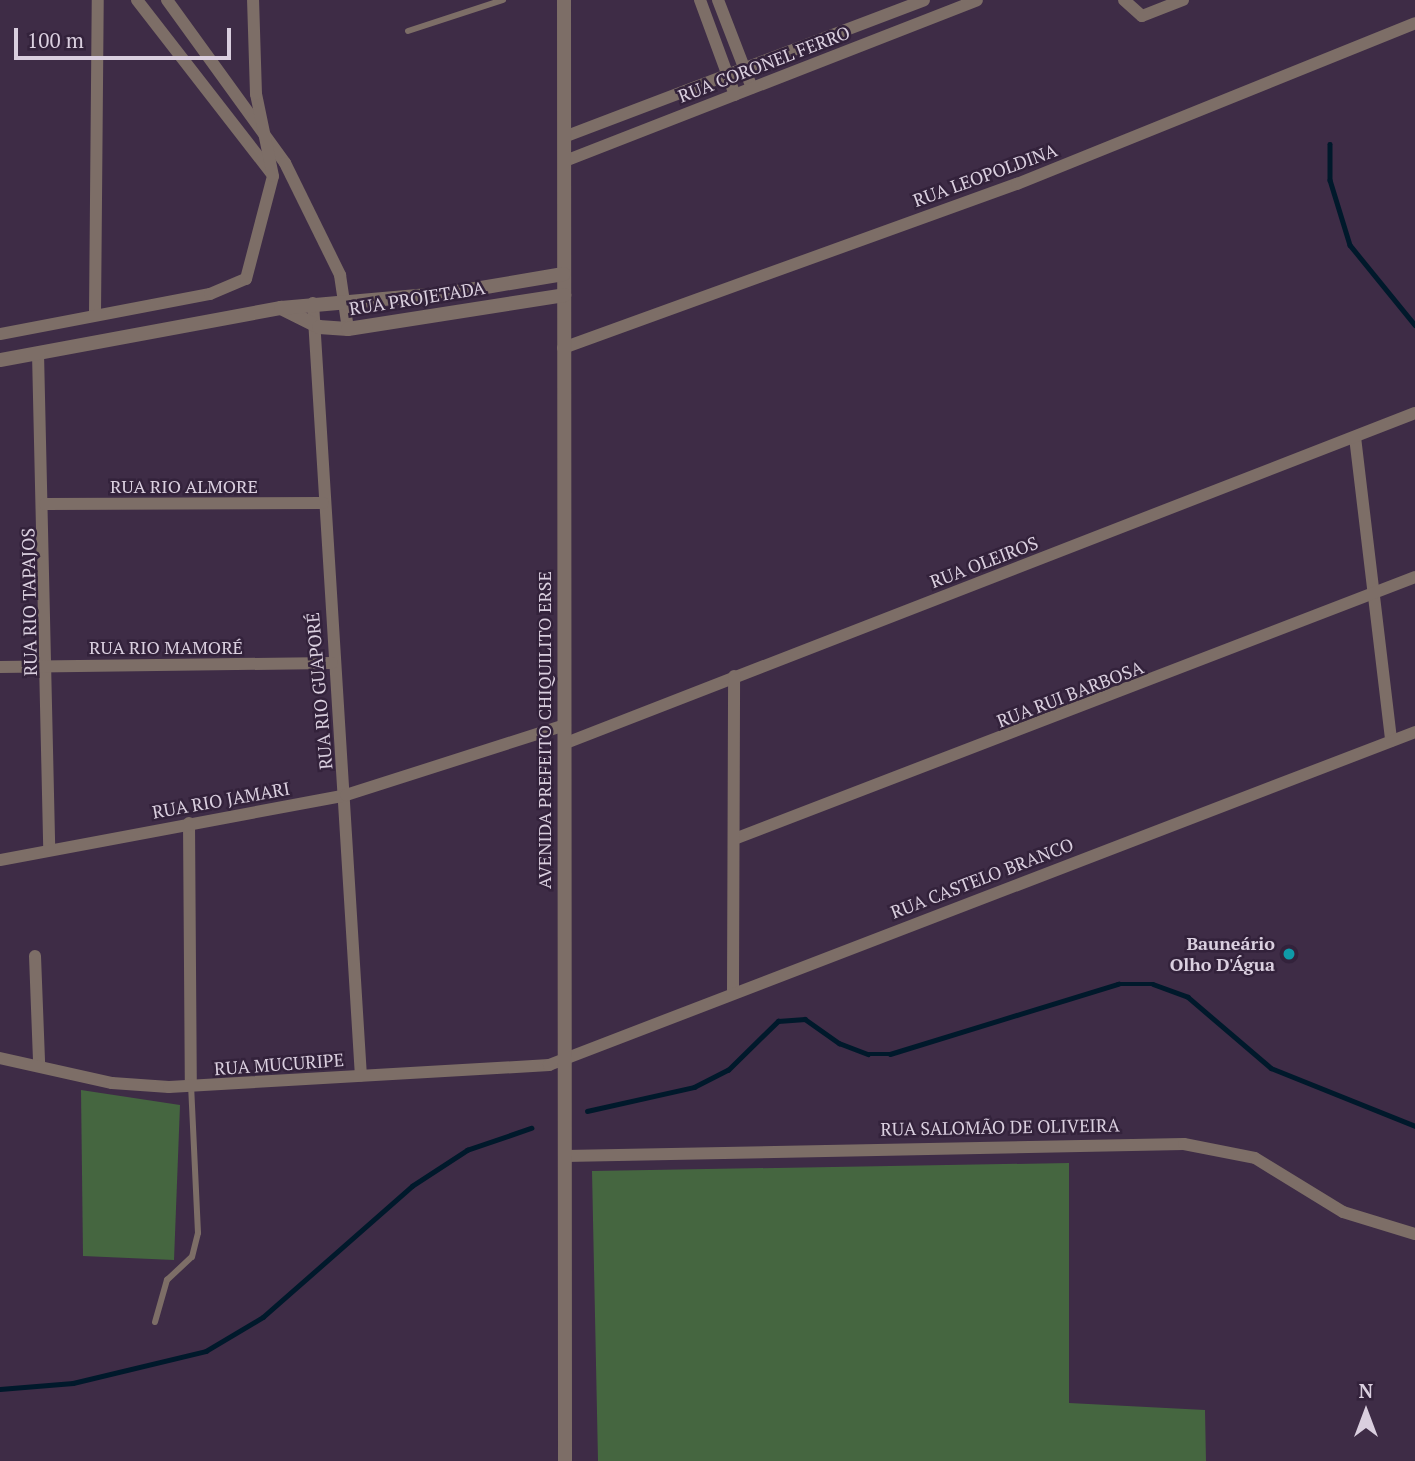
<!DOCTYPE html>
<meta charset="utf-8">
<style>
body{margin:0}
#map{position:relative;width:1415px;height:1461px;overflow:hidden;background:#3e2c46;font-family:"PT Serif",serif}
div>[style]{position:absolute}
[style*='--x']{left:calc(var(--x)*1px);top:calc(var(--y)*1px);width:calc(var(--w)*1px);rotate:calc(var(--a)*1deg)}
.green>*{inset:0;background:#456640}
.stream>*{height:4.5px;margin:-2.25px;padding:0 2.25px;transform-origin:2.25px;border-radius:2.25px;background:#00192b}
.service>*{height:6px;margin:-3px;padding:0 3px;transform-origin:3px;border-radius:3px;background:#7d6e67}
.minor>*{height:12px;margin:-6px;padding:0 6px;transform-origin:6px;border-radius:6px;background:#7d6e67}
.tertiary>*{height:14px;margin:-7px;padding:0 7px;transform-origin:7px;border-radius:7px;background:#7d6e67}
.dots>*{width:19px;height:19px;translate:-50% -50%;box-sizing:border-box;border:4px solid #33223b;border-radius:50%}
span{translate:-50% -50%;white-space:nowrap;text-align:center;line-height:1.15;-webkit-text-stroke:5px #33223b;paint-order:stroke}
.street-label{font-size:18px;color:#dacfdf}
.poi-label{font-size:18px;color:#dacfdf;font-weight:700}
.right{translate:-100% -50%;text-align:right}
.north{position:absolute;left:1331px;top:1377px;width:70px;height:70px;-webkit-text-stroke:5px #33223b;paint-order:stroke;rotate:0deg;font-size:19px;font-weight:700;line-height:28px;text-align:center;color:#dacfdf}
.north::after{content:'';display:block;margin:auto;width:24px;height:32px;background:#dacfdf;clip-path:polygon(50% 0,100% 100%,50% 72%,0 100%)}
.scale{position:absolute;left:14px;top:28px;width:217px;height:32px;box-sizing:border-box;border:4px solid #dacfdf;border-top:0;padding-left:9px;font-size:21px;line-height:24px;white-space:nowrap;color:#dacfdf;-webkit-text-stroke:5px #33223b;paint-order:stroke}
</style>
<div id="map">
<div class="green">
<div style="clip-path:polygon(81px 1090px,180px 1105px,174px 1260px,83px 1256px)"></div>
<div style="clip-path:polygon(1069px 1163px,1069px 1403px,1205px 1410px,1206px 1461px,598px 1461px,592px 1171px)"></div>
</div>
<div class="stream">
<div style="--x:1330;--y:144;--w:36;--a:90"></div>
<div style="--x:1330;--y:180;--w:68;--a:72.9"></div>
<div style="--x:1350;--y:245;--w:103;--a:50.9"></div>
<div style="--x:587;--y:1111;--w:110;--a:-12.6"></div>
<div style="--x:694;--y:1087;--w:38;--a:-27"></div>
<div style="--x:728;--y:1070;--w:70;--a:-44.4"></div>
<div style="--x:778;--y:1021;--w:27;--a:-4"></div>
<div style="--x:805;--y:1019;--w:42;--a:35.2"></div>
<div style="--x:839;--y:1043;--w:31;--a:21"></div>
<div style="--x:868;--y:1054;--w:22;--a:0"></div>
<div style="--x:890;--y:1054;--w:239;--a:-17.1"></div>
<div style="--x:1118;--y:984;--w:35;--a:0"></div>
<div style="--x:1153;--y:984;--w:37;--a:20"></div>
<div style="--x:1188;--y:997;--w:109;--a:40.5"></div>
<div style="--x:1271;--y:1068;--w:155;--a:21.9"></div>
<div style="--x:0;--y:1389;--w:73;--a:-4.7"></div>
<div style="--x:73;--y:1383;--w:137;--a:-13.5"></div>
<div style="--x:206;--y:1351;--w:66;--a:-30.8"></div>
<div style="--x:263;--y:1317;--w:198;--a:-41.3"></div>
<div style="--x:412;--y:1186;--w:66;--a:-33.2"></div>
<div style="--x:467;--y:1150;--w:68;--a:-19"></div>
</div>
<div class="service">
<div style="--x:408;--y:31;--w:100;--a:-18.1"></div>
<div style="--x:155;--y:1322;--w:44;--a:-74.1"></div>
<div style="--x:167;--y:1280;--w:34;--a:-43"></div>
<div style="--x:192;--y:1257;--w:25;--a:-76"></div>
<div style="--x:198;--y:1233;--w:147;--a:-92.7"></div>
</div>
<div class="minor">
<div style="--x:137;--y:0;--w:220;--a:52.2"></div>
<div style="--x:167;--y:0;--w:201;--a:54.1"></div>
<div style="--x:285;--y:163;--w:125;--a:63.8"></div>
<div style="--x:340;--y:275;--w:55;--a:81.6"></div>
<div style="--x:700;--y:0;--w:101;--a:69.8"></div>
<div style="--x:718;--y:0;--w:94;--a:68.9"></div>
<div style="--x:1124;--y:0;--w:24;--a:42"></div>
<div style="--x:1142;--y:16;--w:44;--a:-21.3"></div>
<div style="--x:564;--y:137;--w:385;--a:-20.8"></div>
<div style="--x:565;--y:161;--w:442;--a:-21.3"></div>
<div style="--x:313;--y:303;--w:774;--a:86.45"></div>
<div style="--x:95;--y:314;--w:314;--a:-89.5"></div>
<div style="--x:0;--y:334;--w:214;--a:-10.8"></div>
<div style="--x:210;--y:294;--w:39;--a:-23"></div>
<div style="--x:246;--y:279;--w:106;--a:-75.3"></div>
<div style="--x:273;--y:176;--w:84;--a:-101.7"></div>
<div style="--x:256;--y:94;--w:94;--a:-91.8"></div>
<div style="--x:563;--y:348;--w:483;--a:-19.9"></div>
<div style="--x:1017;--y:184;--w:429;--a:-22"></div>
<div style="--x:38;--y:353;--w:497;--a:88.7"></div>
<div style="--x:1355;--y:437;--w:306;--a:83.2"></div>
<div style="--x:45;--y:504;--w:278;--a:-0.2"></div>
<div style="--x:0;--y:667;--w:332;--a:-0.7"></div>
<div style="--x:566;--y:743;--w:911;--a:-21.24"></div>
<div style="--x:189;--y:823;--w:263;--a:89.6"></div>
<div style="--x:737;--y:838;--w:727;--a:-21.05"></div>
<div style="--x:0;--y:860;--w:352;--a:-10.6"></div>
<div style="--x:346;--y:795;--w:230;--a:-17.7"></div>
<div style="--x:35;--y:956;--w:106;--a:87.8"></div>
<div style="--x:733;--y:991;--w:315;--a:-89.8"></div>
<div style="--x:0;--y:1058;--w:115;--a:12.6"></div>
<div style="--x:112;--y:1083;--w:57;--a:4"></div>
<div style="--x:169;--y:1087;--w:381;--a:-3.3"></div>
<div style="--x:549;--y:1065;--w:928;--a:-21.03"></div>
<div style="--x:565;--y:1156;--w:619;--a:-1.11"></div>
<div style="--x:1184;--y:1144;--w:72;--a:11.2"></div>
<div style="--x:1255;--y:1158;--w:103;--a:31.5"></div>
<div style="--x:1343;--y:1212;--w:75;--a:17"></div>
</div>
<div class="tertiary">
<div style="--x:564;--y:0;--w:1461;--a:89.96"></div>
<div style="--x:281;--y:308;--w:42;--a:26.6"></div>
<div style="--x:319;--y:327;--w:29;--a:4"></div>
<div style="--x:348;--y:329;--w:219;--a:-8.9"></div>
<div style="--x:0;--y:360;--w:286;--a:-10.5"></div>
<div style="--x:281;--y:308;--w:171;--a:-5"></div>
<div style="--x:451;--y:293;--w:114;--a:-9.6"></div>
</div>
<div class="dots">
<div style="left:1289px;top:954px;background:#0f9aa8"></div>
</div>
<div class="street-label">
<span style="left:764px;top:64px;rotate:-21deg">RUA CORONEL FERRO</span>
<span style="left:985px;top:175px;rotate:-20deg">RUA LEOPOLDINA</span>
<span style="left:417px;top:298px;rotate:-9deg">RUA PROJETADA</span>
<span style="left:184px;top:486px">RUA RIO ALMORE</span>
<span style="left:984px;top:562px;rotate:-21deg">RUA OLEIROS</span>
<span style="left:29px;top:602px;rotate:-91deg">RUA RIO TAPAJOS</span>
<span style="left:166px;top:647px">RUA RIO MAMORÉ</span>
<span style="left:319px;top:691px;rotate:-95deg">RUA RIO GUAPORÉ</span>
<span style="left:1070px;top:694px;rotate:-21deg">RUA RUI BARBOSA</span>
<span style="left:544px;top:730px;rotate:-90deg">AVENIDA PREFEITO CHIQUILITO ERSE</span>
<span style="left:221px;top:800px;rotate:-10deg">RUA RIO JAMARI</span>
<span style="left:982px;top:878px;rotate:-21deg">RUA CASTELO BRANCO</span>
<span style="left:279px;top:1064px;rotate:-4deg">RUA MUCURIPE</span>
<span style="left:1000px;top:1127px;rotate:-1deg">RUA SALOMÃO DE OLIVEIRA</span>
</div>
<div class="poi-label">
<span class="right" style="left:1275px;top:954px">Bauneário<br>Olho D'Água</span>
</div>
<div class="north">N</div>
<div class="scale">100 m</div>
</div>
